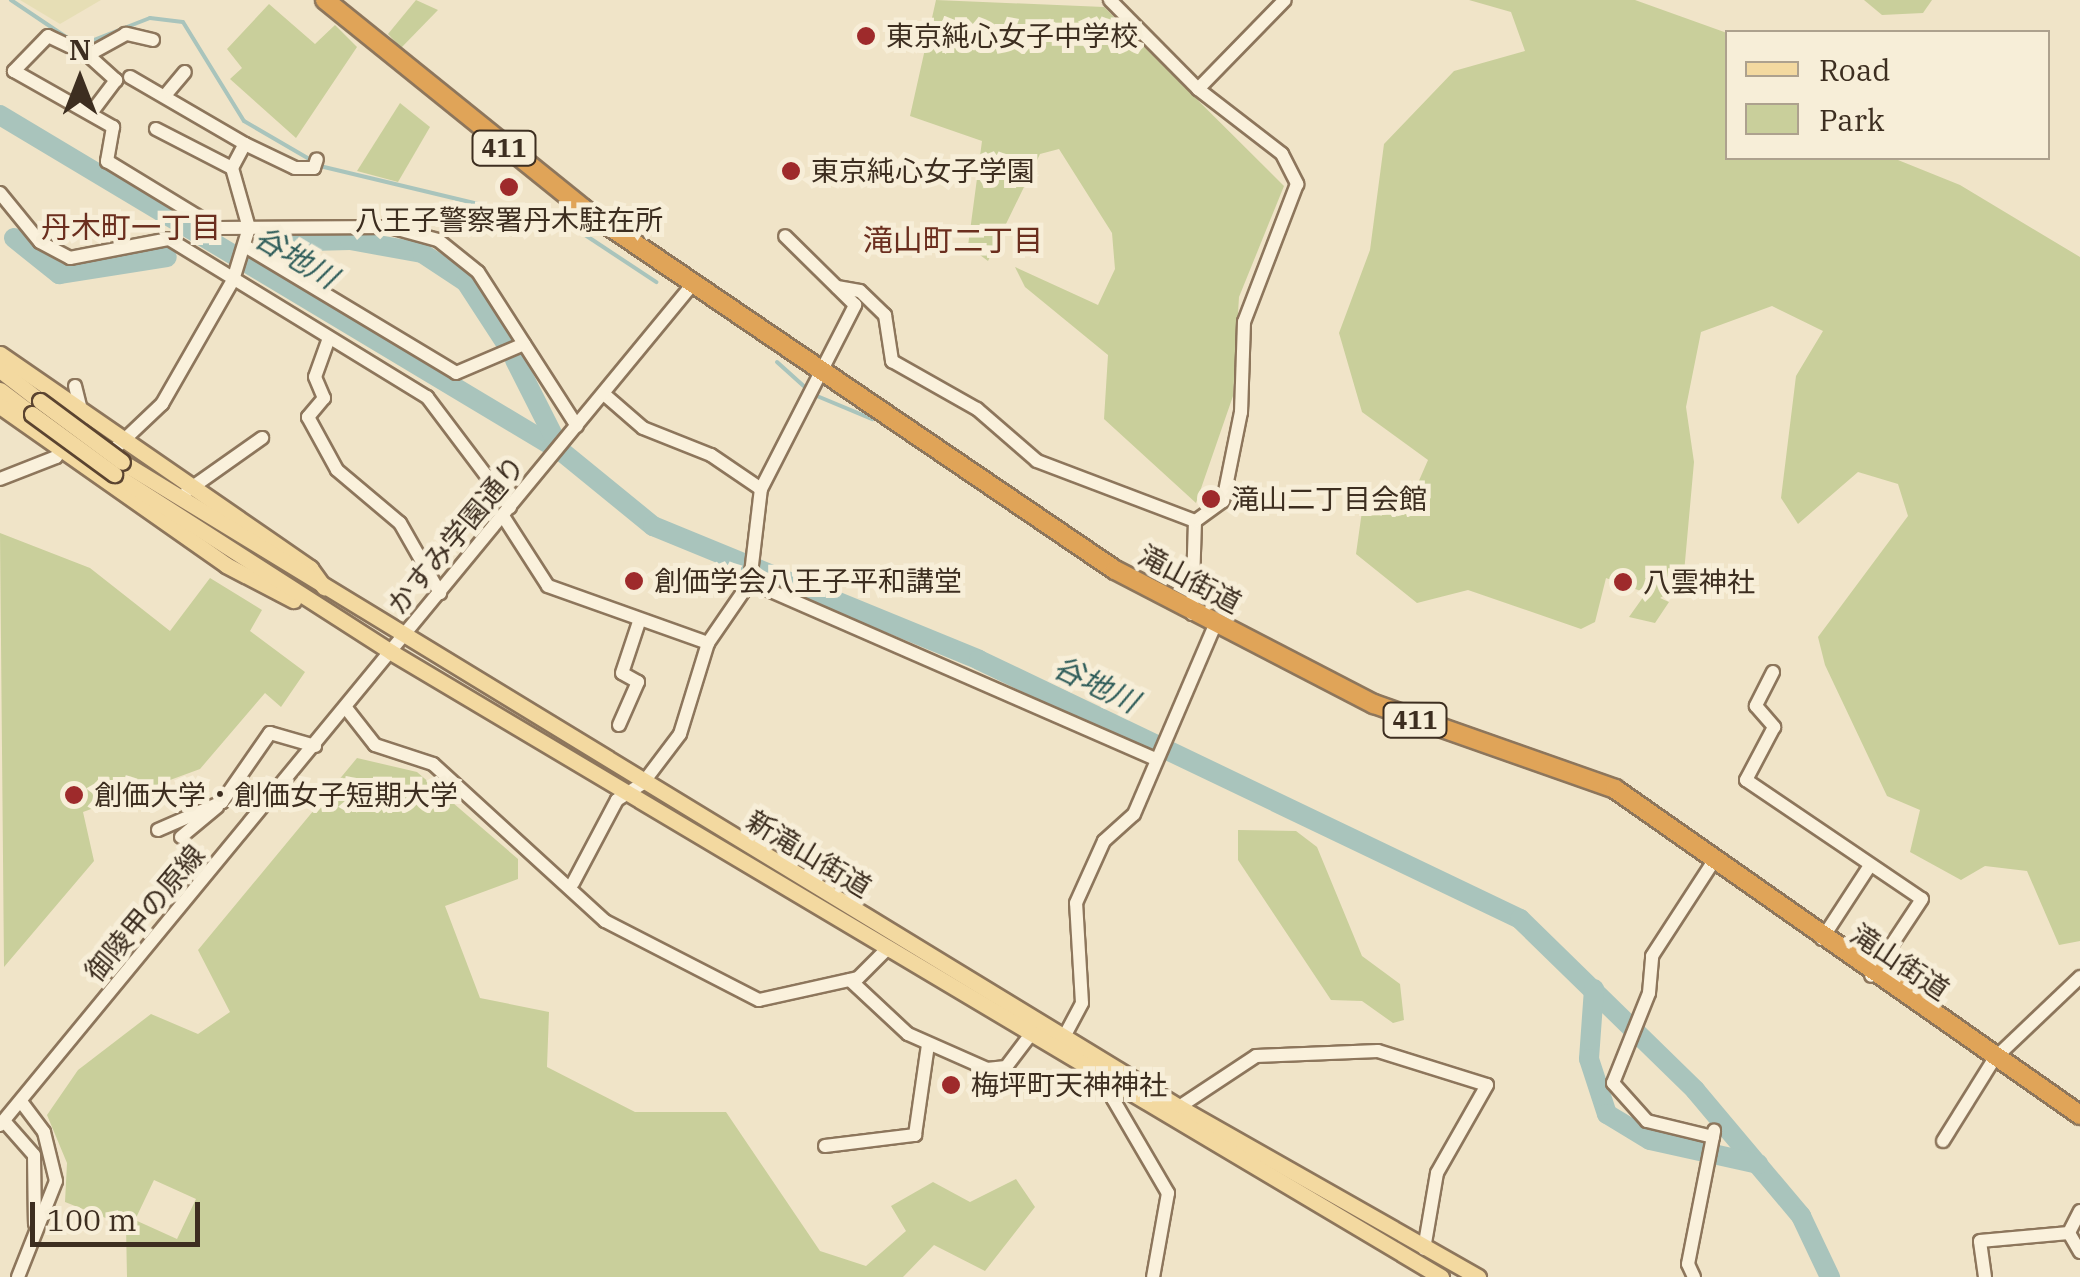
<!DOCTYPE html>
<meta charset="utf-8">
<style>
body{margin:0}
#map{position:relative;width:2080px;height:1277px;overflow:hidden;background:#f0e4c8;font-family:"IBM Plex Serif","Noto Sans JP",serif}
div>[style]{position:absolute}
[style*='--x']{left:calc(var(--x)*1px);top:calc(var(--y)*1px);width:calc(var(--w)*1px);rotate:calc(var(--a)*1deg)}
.farmland>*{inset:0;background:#e6deb5}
.green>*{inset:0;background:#c9cf9b}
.stream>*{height:4px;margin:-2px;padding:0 2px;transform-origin:2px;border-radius:2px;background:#a9c4bc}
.river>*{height:20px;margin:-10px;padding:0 10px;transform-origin:10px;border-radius:10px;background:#a9c4bc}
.roads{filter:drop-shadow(2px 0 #8d765c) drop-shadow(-2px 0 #8d765c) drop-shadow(0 2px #8d765c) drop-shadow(0 -2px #8d765c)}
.minor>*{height:12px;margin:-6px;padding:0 6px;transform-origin:6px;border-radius:6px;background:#faf1dc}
.major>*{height:15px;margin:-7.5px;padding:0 7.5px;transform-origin:7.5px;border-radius:7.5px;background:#f3d9a0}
.highway>*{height:18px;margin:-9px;padding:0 9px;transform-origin:9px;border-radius:9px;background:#e0a458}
.bridges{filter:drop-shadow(2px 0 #5b4430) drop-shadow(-2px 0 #5b4430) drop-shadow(0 2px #5b4430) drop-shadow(0 -2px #5b4430)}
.major-bridge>*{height:15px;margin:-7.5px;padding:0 7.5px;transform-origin:7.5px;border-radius:7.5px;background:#f3d9a0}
.dots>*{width:28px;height:28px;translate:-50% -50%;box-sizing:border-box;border:5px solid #f7eed8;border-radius:50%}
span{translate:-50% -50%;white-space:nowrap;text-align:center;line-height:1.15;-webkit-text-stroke:10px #f7eed8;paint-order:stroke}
.shield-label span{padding:2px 8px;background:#f7eed8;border:2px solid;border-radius:8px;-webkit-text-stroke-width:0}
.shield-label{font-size:25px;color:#3d2e20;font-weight:700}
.poi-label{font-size:28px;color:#3d2e20}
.left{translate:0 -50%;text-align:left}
.street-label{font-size:28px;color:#3d2e20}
.neighbourhood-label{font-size:30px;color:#6b2e1e}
.water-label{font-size:30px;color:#2f5d5a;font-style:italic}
.legend{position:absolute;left:1725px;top:30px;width:325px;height:130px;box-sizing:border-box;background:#f7eed8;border:2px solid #ada18e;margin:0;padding:12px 18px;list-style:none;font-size:30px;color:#3d2e20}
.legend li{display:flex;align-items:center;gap:20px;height:50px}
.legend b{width:50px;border:2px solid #ada18e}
.north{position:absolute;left:30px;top:30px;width:100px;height:100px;-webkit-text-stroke:8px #f7eed8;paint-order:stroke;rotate:0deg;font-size:28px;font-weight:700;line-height:40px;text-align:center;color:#3d2e20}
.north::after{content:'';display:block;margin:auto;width:35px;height:45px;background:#3d2e20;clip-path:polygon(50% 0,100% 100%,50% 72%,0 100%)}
.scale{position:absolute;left:30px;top:1202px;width:170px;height:45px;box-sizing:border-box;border:5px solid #3d2e20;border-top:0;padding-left:12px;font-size:30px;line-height:35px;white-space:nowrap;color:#3d2e20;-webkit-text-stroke:8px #f7eed8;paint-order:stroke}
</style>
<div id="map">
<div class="farmland">
<div style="clip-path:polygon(20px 0,101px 0,60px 24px)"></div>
</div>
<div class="green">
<div style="clip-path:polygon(416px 0,438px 10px,401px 48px,388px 34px)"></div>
<div style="clip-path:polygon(936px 0,1104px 7px,1284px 186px,1239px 297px,1233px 396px,1196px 503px,1104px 419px,1108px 355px,1025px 287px,1015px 267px,1098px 305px,1115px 269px,1112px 233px,1059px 149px,1040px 154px,988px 261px,968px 246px,982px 141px,910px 116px)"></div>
<div style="clip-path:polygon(1469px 0,1635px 0,1727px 33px,1728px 158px,1893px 158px,1960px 185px,2080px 257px,2080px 941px,2059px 945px,2027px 871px,1985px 866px,1961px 880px,1910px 852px,1920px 810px,1887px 796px,1825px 665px,1818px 637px,1908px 516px,1898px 484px,1858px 472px,1798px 524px,1781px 498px,1796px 376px,1823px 331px,1772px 306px,1701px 332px,1686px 407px,1694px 462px,1683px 584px,1660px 598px,1669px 602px,1655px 623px,1629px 617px,1646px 593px,1606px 578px,1595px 622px,1581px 629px,1468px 590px,1417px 603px,1356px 554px,1362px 511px,1404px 515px,1428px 460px,1362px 412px,1339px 333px,1370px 250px,1384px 144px,1454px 71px,1525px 51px,1511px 12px)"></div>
<div style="clip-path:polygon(1864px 0,1932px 0,1923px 13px,1882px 15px)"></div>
<div style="clip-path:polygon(269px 4px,315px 44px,335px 25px,357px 47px,296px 138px,230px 79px,242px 68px,227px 49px)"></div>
<div style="clip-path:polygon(400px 103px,430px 127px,398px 182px,357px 171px)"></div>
<div style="clip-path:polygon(0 533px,90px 568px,170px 631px,210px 578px,262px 610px,250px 631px,305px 672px,281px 707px,265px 693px,200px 769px,83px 812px,94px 861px,4px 967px)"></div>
<div style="clip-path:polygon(evenodd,357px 758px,417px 772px,518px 859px,518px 879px,445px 906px,480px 998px,549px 1012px,547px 1067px,635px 1112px,726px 1112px,820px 1251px,866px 1266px,906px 1231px,891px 1206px,933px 1182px,970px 1202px,1016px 1179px,1035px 1207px,985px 1271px,934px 1245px,903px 1277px,127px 1277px,126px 1226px,65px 1202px,67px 1163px,47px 1115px,78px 1070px,151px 1014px,198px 1034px,230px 1012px,198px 950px,357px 758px,154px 1180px,196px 1199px,177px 1239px,135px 1220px,154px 1180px)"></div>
<div style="clip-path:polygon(1238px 830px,1296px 831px,1317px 847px,1362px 956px,1400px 984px,1404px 1020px,1393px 1023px,1362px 1001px,1331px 1000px,1238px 860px)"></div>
</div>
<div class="stream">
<div style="--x:11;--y:0;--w:73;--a:33.9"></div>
<div style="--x:81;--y:45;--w:74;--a:-21.4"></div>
<div style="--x:150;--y:18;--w:33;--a:7"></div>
<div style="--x:183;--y:22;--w:116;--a:58.4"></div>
<div style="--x:244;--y:121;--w:78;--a:30.2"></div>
<div style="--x:324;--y:167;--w:256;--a:13.5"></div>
<div style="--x:573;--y:227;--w:100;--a:33.5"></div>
<div style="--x:777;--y:362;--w:40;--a:42"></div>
<div style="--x:817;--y:396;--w:60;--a:22.7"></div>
</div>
<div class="river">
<div style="--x:0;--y:115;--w:654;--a:30.92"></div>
<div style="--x:561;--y:451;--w:119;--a:39.2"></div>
<div style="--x:653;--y:526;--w:352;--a:22.3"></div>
<div style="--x:979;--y:660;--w:600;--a:25.58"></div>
<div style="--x:1520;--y:919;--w:245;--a:44.3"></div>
<div style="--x:1695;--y:1090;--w:165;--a:49.9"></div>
<div style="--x:1801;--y:1216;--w:68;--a:64.6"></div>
<div style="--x:14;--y:238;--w:58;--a:38.7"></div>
<div style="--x:59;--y:274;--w:109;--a:-8.9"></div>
<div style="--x:270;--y:242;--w:80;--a:-1.4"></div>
<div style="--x:350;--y:240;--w:73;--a:10.2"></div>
<div style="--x:422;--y:253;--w:53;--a:33.4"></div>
<div style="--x:466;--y:282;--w:72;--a:57"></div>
<div style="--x:515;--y:360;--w:102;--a:63.2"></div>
<div style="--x:1594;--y:989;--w:70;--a:94.1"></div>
<div style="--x:1589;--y:1059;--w:58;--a:71.9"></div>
<div style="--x:1607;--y:1114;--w:50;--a:31.2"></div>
<div style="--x:1650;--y:1140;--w:111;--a:12.5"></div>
</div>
<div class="roads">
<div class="minor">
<div style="--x:1110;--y:0;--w:125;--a:45.3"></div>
<div style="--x:1198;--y:89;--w:106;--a:37.7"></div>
<div style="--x:1282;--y:154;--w:34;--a:63"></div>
<div style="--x:1297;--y:184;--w:148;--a:111"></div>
<div style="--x:1244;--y:322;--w:90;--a:91.9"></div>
<div style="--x:1241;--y:412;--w:91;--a:101.4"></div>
<div style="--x:1223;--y:501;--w:34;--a:144"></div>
<div style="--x:1195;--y:521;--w:93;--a:91.8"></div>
<div style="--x:153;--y:40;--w:28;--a:-167"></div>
<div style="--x:126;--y:34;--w:43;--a:151.1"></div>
<div style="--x:88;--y:55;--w:44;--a:-154.6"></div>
<div style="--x:48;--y:36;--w:49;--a:134.2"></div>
<div style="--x:14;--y:71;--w:114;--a:29.5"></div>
<div style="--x:113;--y:127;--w:35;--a:100"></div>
<div style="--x:107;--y:161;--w:129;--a:31.3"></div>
<div style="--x:217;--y:228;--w:173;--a:-0.3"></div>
<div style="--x:390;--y:227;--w:50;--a:15.2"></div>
<div style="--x:438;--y:240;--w:51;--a:38.7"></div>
<div style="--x:478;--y:272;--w:183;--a:57.3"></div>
<div style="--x:88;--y:55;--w:38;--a:42"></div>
<div style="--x:116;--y:80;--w:40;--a:127"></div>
<div style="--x:130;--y:77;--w:133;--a:30.2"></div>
<div style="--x:1198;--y:89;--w:124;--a:-45.7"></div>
<div style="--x:168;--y:92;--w:26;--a:-50"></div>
<div style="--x:156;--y:129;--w:85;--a:27.2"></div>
<div style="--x:0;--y:193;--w:63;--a:50.8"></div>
<div style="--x:40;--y:242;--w:34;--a:28"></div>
<div style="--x:70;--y:258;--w:101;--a:-10.9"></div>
<div style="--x:169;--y:239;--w:303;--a:31.5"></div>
<div style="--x:427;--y:397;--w:138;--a:53"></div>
<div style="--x:245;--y:246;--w:246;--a:31"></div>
<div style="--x:456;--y:373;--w:74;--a:-23.1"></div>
<div style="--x:837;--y:287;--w:23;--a:10"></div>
<div style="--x:860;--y:291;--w:35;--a:44"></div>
<div style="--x:885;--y:315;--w:47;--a:81.3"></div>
<div style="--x:892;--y:361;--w:98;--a:29.5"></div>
<div style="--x:977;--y:409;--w:79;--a:40.9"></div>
<div style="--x:1037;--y:461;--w:169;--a:20.8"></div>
<div style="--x:329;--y:338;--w:41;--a:109.7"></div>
<div style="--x:315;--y:377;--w:23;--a:67"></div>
<div style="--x:324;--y:398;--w:25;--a:130"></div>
<div style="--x:308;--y:417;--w:60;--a:61.3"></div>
<div style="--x:337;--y:470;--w:82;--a:40.1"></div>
<div style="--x:400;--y:523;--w:81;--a:60.3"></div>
<div style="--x:605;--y:395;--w:50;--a:41"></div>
<div style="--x:643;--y:428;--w:73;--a:21.7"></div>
<div style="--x:711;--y:455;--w:60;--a:34.2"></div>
<div style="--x:105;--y:458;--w:79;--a:-43.5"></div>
<div style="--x:162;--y:404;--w:143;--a:-60.2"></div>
<div style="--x:233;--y:280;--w:54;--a:-72.9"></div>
<div style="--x:249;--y:228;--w:62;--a:-105.8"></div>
<div style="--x:232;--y:168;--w:27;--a:-62"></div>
<div style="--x:245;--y:144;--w:55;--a:25.6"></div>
<div style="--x:295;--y:168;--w:19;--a:0"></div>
<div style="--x:314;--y:168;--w:9;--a:-72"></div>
<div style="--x:0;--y:479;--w:60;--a:-21.4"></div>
<div style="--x:56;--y:457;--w:47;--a:-55.3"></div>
<div style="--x:83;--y:418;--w:33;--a:-104"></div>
<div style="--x:187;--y:491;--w:92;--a:-35.2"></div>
<div style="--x:503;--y:516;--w:83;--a:57.3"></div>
<div style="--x:548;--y:586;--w:170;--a:19.6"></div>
<div style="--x:750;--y:582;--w:442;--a:23.6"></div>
<div style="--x:1773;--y:672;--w:38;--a:117"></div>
<div style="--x:1756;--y:706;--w:28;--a:49"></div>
<div style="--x:1774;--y:727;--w:60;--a:117.8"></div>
<div style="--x:1746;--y:780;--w:212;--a:34.1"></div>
<div style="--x:1922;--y:899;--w:92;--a:123.5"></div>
<div style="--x:346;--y:708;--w:47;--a:51.9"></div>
<div style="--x:375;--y:745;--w:61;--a:18.1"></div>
<div style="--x:433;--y:764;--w:233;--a:42.4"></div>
<div style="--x:605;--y:921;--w:173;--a:27.2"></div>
<div style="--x:759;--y:1000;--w:101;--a:-12.5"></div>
<div style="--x:858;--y:978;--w:42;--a:-45"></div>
<div style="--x:619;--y:725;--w:47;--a:-66.2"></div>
<div style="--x:638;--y:682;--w:18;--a:-151"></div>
<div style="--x:622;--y:673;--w:54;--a:-71.6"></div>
<div style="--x:158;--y:830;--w:70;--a:-23.6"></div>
<div style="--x:222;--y:802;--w:84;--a:-55.2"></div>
<div style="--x:270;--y:733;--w:47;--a:16.1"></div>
<div style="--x:181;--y:837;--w:47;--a:-39.8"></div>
<div style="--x:573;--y:883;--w:94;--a:-62.1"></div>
<div style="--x:617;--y:800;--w:31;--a:-33"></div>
<div style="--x:643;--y:783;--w:61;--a:-52.9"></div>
<div style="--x:680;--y:734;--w:95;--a:-72.9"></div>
<div style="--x:708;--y:643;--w:74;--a:-55.5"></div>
<div style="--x:750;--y:582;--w:94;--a:-83.3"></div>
<div style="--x:761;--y:489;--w:207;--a:-62.9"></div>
<div style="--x:855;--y:305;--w:98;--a:-135.4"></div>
<div style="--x:1822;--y:939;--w:86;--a:-56.9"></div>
<div style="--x:850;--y:980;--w:79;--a:43"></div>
<div style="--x:908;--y:1034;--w:86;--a:23.9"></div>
<div style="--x:987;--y:1069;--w:19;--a:-6"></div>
<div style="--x:1006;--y:1067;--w:41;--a:-52.9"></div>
<div style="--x:1064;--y:1037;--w:38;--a:-62"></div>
<div style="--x:1082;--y:1003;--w:100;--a:-93.4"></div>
<div style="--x:1076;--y:903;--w:68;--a:-65.7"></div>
<div style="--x:1104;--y:841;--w:40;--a:-42"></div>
<div style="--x:1134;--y:814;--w:206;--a:-66.8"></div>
<div style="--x:1115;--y:1085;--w:14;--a:98"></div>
<div style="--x:1113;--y:1099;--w:109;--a:59.7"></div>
<div style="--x:1168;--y:1193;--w:85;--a:100.1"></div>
<div style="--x:1179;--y:1107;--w:92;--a:-33.5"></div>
<div style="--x:1256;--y:1056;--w:122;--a:-2.3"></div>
<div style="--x:1378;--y:1051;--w:114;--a:17.3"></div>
<div style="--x:1487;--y:1085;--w:101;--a:119.6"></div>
<div style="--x:1437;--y:1173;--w:77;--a:99.7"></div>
<div style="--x:4;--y:1121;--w:45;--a:48.6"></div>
<div style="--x:34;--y:1155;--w:69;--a:89.2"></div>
<div style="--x:0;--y:1125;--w:1088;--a:-50.52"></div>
<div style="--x:1713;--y:1137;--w:68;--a:-166.4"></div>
<div style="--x:1647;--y:1121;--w:51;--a:-131.8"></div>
<div style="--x:1613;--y:1083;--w:97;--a:-68.2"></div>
<div style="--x:1649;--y:993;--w:37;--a:-85"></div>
<div style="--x:1652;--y:956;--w:116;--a:-57"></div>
<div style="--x:1943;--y:1141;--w:97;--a:-58.1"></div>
<div style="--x:1994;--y:1059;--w:119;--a:-43.6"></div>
<div style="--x:825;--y:1146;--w:91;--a:-7"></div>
<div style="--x:915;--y:1135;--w:91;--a:-81.8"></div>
<div style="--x:2080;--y:1211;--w:25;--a:117"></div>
<div style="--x:2069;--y:1233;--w:22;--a:60"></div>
<div style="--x:18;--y:1277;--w:103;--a:-68.4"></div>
<div style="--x:56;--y:1181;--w:50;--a:-103.8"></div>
<div style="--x:44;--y:1132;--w:38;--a:-127"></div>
<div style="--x:1694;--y:1277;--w:14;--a:-115"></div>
<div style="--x:1688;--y:1264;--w:136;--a:-78.9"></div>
<div style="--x:1985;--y:1277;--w:36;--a:-98"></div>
<div style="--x:1980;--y:1241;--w:89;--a:-5.1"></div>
</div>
<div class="major">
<div style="--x:0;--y:354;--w:377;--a:34.6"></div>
<div style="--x:310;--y:568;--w:24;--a:54"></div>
<div style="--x:0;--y:370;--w:51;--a:37.8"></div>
<div style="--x:0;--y:390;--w:40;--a:37"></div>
<div style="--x:0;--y:406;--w:276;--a:35.1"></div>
<div style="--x:226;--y:565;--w:76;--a:27.6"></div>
<div style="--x:122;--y:462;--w:1238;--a:31.39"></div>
<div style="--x:1179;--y:1107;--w:344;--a:29.6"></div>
<div style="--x:114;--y:474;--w:329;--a:32.7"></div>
<div style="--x:391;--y:652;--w:1222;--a:30.76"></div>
</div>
<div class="highway">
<div style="--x:325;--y:0;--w:333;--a:38.9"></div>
<div style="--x:584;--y:209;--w:642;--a:34.21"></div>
<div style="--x:1115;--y:570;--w:292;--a:27.4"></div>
<div style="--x:1374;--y:704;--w:256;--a:19.4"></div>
<div style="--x:1615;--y:789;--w:568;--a:35.03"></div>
</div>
</div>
<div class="bridges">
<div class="major-bridge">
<div style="--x:40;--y:401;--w:102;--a:36.6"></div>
<div style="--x:32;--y:414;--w:102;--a:36.2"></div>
</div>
</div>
<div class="dots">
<div style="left:866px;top:36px;background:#9e2a2b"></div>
<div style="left:791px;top:171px;background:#9e2a2b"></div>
<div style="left:509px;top:187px;background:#9e2a2b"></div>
<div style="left:1211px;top:499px;background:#9e2a2b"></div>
<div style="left:634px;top:581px;background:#9e2a2b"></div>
<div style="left:1623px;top:582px;background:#9e2a2b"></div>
<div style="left:74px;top:795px;background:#9e2a2b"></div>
<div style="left:951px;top:1085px;background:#9e2a2b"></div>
</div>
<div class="shield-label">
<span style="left:504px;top:148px">411</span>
<span style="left:1415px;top:720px">411</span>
</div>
<div class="poi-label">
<span class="left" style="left:886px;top:36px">東京純心女子中学校</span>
<span class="left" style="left:811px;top:171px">東京純心女子学園</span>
<span style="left:509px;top:220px">八王子警察署丹木駐在所</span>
<span class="left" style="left:1231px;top:499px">滝山二丁目会館</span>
<span class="left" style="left:654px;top:581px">創価学会八王子平和講堂</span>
<span class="left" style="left:1643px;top:582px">八雲神社</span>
<span class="left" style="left:94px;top:795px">創価大学・創価女子短期大学</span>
<span class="left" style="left:971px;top:1085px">梅坪町天神神社</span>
</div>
<div class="street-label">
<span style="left:456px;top:535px;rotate:-50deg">かすみ学園通り</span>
<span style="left:1190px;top:579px;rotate:28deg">滝山街道</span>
<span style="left:809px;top:854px;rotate:31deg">新滝山街道</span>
<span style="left:145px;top:913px;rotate:-50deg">御陵甲の原線</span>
<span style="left:1900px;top:962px;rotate:34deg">滝山街道</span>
</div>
<div class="neighbourhood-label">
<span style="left:131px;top:227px">丹木町一丁目</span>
<span style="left:953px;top:240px">滝山町二丁目</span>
</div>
<div class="water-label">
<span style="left:296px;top:257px;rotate:31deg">谷地川</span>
<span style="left:1096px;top:684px;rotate:26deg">谷地川</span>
</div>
<ul class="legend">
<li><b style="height:12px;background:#f3d9a0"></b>Road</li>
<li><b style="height:28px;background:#c9cf9b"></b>Park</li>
</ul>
<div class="north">N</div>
<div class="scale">100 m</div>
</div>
